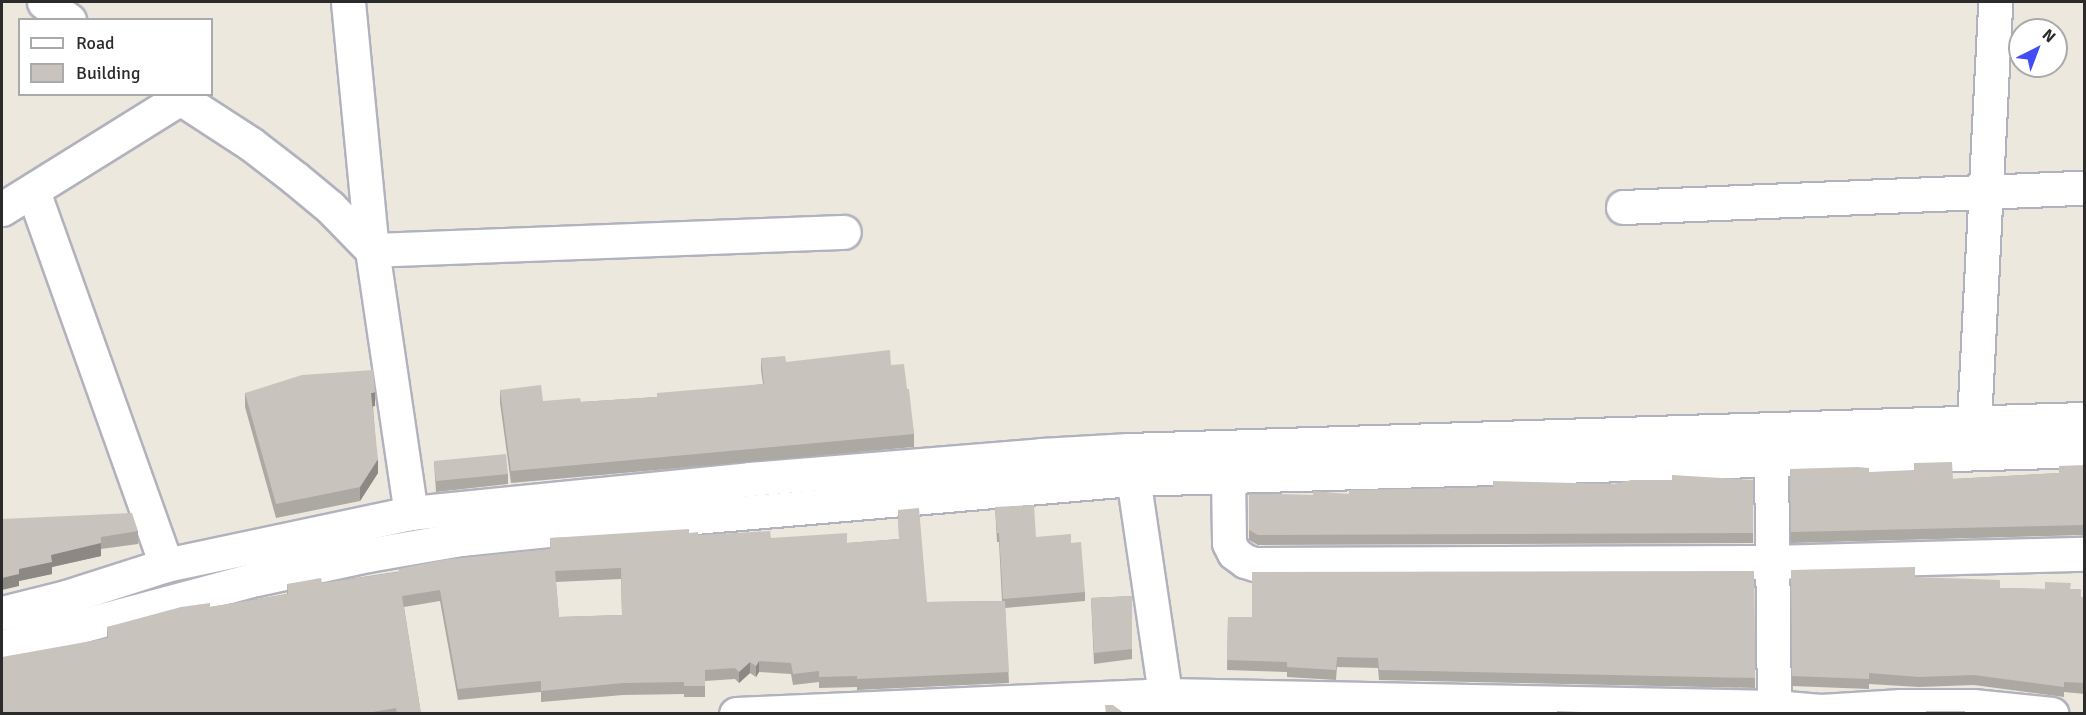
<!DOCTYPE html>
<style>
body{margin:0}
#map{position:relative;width:2086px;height:715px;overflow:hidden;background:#ece8dd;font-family:Signika,sans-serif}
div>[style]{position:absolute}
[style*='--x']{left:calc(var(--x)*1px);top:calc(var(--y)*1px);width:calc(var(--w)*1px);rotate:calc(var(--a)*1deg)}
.roads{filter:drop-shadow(2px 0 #b1b2be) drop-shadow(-2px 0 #b1b2be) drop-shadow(0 2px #b1b2be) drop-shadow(0 -2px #b1b2be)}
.minor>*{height:33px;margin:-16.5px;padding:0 16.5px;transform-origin:16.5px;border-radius:16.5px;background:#fff}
.wall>*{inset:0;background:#aca9a3}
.shaded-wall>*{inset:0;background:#8c8984}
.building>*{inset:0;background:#c8c4bd}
span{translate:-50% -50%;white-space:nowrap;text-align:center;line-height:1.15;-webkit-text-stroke:6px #fff;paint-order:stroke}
.frame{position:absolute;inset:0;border:3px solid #2b2b2b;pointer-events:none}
.legend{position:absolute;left:18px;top:18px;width:195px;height:78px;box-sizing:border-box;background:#fff;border:2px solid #aaa;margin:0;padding:8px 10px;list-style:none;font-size:18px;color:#2b2b2b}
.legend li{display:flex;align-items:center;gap:12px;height:30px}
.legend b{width:30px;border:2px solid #aaa}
.north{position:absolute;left:2008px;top:18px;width:60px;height:60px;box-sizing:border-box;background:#fff;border:2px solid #aaa;border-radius:50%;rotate:42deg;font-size:16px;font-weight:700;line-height:24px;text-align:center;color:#2b2b2b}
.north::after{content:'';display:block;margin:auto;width:21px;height:27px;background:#424df5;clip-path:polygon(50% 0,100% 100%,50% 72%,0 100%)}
</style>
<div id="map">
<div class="roads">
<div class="minor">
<div style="--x:44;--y:2;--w:31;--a:36"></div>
<div style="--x:348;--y:2;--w:249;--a:84.5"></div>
<div style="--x:372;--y:250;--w:266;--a:81.6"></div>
<div style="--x:174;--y:94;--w:92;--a:33"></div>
<div style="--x:251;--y:144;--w:56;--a:37.7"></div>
<div style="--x:295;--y:178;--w:45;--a:39.6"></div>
<div style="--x:330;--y:207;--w:60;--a:45.7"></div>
<div style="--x:372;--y:250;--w:472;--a:-2.2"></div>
<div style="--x:33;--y:191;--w:397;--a:70.4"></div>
<div style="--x:1623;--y:207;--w:461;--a:-2.4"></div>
<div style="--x:2;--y:209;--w:210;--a:-31.9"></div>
<div style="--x:1974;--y:422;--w:421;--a:-87.1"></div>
<div style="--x:1130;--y:457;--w:260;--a:81.6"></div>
<div style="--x:1771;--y:461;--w:246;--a:89.3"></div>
<div style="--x:1228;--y:476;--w:67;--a:89.1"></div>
<div style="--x:1229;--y:543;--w:11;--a:63"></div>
<div style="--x:1234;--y:553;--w:14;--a:36"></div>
<div style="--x:1245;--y:561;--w:10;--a:17"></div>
<div style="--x:1255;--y:564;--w:516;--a:-0.22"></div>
<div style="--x:1771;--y:562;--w:313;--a:-1.5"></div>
<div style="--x:2;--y:613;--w:66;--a:-14"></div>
<div style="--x:66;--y:597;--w:105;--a:-17.7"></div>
<div style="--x:166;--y:565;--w:250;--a:-12"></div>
<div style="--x:411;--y:513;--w:341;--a:-5.7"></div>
<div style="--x:750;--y:479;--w:292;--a:-4.7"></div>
<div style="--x:1041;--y:455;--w:88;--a:-3.3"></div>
<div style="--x:1129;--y:450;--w:956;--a:-1.86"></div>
<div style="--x:2;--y:647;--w:263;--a:-15"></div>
<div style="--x:256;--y:579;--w:115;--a:-12.1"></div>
<div style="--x:368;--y:555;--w:94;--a:-9.8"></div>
<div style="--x:461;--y:539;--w:97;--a:-5.9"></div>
<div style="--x:557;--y:529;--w:576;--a:-4.98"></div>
<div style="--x:1131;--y:479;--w:953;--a:-1.74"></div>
<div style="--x:736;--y:714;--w:429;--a:-2.5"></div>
<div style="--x:1165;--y:695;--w:609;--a:1.13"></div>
<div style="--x:1774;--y:707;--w:47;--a:4.9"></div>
<div style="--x:1821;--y:711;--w:80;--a:-3.6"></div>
<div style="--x:1901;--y:706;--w:72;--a:0"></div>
<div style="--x:1973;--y:706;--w:79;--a:5.8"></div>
</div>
</div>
<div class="wall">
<div style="clip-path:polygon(761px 358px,786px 362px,891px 365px,907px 389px,914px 434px,914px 447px,511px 483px,500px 403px,500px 390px,543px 401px,581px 402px,657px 397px,763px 384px,761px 370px)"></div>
<div style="clip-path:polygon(245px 393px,375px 406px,373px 406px,378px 473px,360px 501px,276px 518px,245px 407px)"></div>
<div style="clip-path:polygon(434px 461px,508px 474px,508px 484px,436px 492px)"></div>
<div style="clip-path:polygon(2085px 465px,2085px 535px,1791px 543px,1790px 469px,1869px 472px,1953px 479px,2059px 473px)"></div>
<div style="clip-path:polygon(1753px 480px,1753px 543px,1258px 545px,1249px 540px,1249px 494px,1313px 495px,1349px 494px,1464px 488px)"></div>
<div style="clip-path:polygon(evenodd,995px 507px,1036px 537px,1071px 543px,1085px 592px,1085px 601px,1005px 608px,1009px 683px,857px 690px,857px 687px,819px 688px,819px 682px,793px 685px,791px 674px,759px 672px,756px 677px,750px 673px,739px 683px,735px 679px,705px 681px,705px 697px,684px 697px,684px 694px,623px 695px,541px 702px,541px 692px,458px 700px,440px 601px,404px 607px,421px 714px,2px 714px,107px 639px,107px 627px,210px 607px,287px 594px,287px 584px,322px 583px,550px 549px,550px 538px,689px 533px,698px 535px,771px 538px,847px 543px,899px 539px,898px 510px,927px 602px,1002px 601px,999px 542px,997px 542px,995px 507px,621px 579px,622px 615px,559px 617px,556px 582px,621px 579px)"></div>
<div style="clip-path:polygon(2px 519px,138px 531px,138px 544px,101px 549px,101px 556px,52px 567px,52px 574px,19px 581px,19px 586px)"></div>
<div style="clip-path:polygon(1791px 570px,1915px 577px,2000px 588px,2045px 589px,2070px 589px,2081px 597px,2085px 597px,2085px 694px,2064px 692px,2064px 697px,1974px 685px,1919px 687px,1869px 684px,1869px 689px,1792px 686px)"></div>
<div style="clip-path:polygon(1754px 571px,1755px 688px,1379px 680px,1378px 668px,1337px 667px,1336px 680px,1287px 677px,1287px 672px,1227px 670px,1228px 617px,1252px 617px)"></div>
<div style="clip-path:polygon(1132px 596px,1132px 659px,1094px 664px,1091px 598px)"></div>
</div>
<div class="shaded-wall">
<div style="clip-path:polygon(375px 392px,375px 406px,371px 407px,371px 393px)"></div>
<div style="clip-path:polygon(378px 459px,378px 473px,360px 501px,360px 487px)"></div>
<div style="clip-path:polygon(101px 537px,101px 556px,52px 567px,52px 574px,19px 581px,19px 586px,2px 590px,2px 578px,19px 569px,51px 555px)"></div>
<div style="clip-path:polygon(759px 661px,759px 672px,756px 677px,756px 666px)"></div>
<div style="clip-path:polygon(750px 662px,750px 673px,739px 683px,739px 672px)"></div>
</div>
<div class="building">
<div style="clip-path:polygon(890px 350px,891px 365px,904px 364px,907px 389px,909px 389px,914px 434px,511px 471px,500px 390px,541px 385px,543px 401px,580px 398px,581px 402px,657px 397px,657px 393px,764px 384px,761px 358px,785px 356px,786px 362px)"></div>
<div style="clip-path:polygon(373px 370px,375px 392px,371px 393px,378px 459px,360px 487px,276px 504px,245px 393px,302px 375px)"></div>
<div style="clip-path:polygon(506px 454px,508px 474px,436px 481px,434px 461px)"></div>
<div style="clip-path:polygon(1952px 462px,1953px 479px,2059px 473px,2059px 466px,2085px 465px,2085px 525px,1791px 532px,1790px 469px,1857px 467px,1869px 468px,1869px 472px,1914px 470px,1914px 463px)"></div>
<div style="clip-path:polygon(1672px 475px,1753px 480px,1753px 533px,1258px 535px,1249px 530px,1249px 494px,1313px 495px,1313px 491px,1349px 494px,1349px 490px,1464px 488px,1493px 487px,1493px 481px,1615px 484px,1631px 480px,1672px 480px)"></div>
<div style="clip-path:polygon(1034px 505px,1036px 537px,1071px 534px,1071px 543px,1081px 542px,1085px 592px,1003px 599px,999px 533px,997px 533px,995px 507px)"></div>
<div style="clip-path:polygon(evenodd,919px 508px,927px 602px,1005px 601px,1009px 672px,857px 679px,857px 676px,819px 677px,819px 671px,793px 674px,791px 663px,759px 661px,756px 666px,750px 662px,739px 672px,735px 668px,705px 670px,705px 686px,684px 686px,684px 682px,623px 683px,541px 691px,541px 681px,458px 689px,440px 590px,402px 596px,421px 714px,397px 714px,396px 708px,361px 714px,2px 714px,2px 657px,108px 638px,107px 627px,181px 607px,210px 603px,210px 607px,288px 594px,287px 584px,321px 578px,322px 583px,399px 572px,399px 569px,443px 560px,550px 549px,550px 538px,689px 529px,689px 533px,698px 532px,698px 535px,770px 531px,771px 538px,847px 533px,847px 543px,899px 539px,898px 510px,919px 508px,621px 568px,622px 615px,559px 617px,555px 571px,621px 568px)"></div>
<div style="clip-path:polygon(132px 513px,138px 531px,101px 537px,101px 543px,51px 555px,52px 562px,19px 569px,19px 574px,2px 578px,2px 519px)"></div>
<div style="clip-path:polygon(1915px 567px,1915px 577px,2000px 580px,2000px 588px,2045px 589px,2045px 582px,2071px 583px,2070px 589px,2081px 589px,2081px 597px,2085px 597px,2085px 683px,2064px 682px,2064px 687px,1974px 675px,1919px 677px,1869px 673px,1869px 679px,1792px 676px,1791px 570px)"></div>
<div style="clip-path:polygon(1754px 571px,1755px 678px,1379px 670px,1378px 658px,1337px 657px,1336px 670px,1287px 667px,1287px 662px,1227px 660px,1228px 617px,1252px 617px,1252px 572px)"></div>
<div style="clip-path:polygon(1132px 596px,1132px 649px,1094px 653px,1091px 598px)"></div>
<div style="clip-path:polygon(1105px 705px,1113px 705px,1125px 714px,1106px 714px)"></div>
<div style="clip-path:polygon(1557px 711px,1581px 712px,1581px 714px,1557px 714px)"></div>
<div style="clip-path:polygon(1926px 711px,1965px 711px,1965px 714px,1926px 714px)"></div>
</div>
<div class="frame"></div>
<ul class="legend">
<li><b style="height:8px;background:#fff"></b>Road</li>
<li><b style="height:16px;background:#c8c4bd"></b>Building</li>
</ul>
<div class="north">N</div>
</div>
